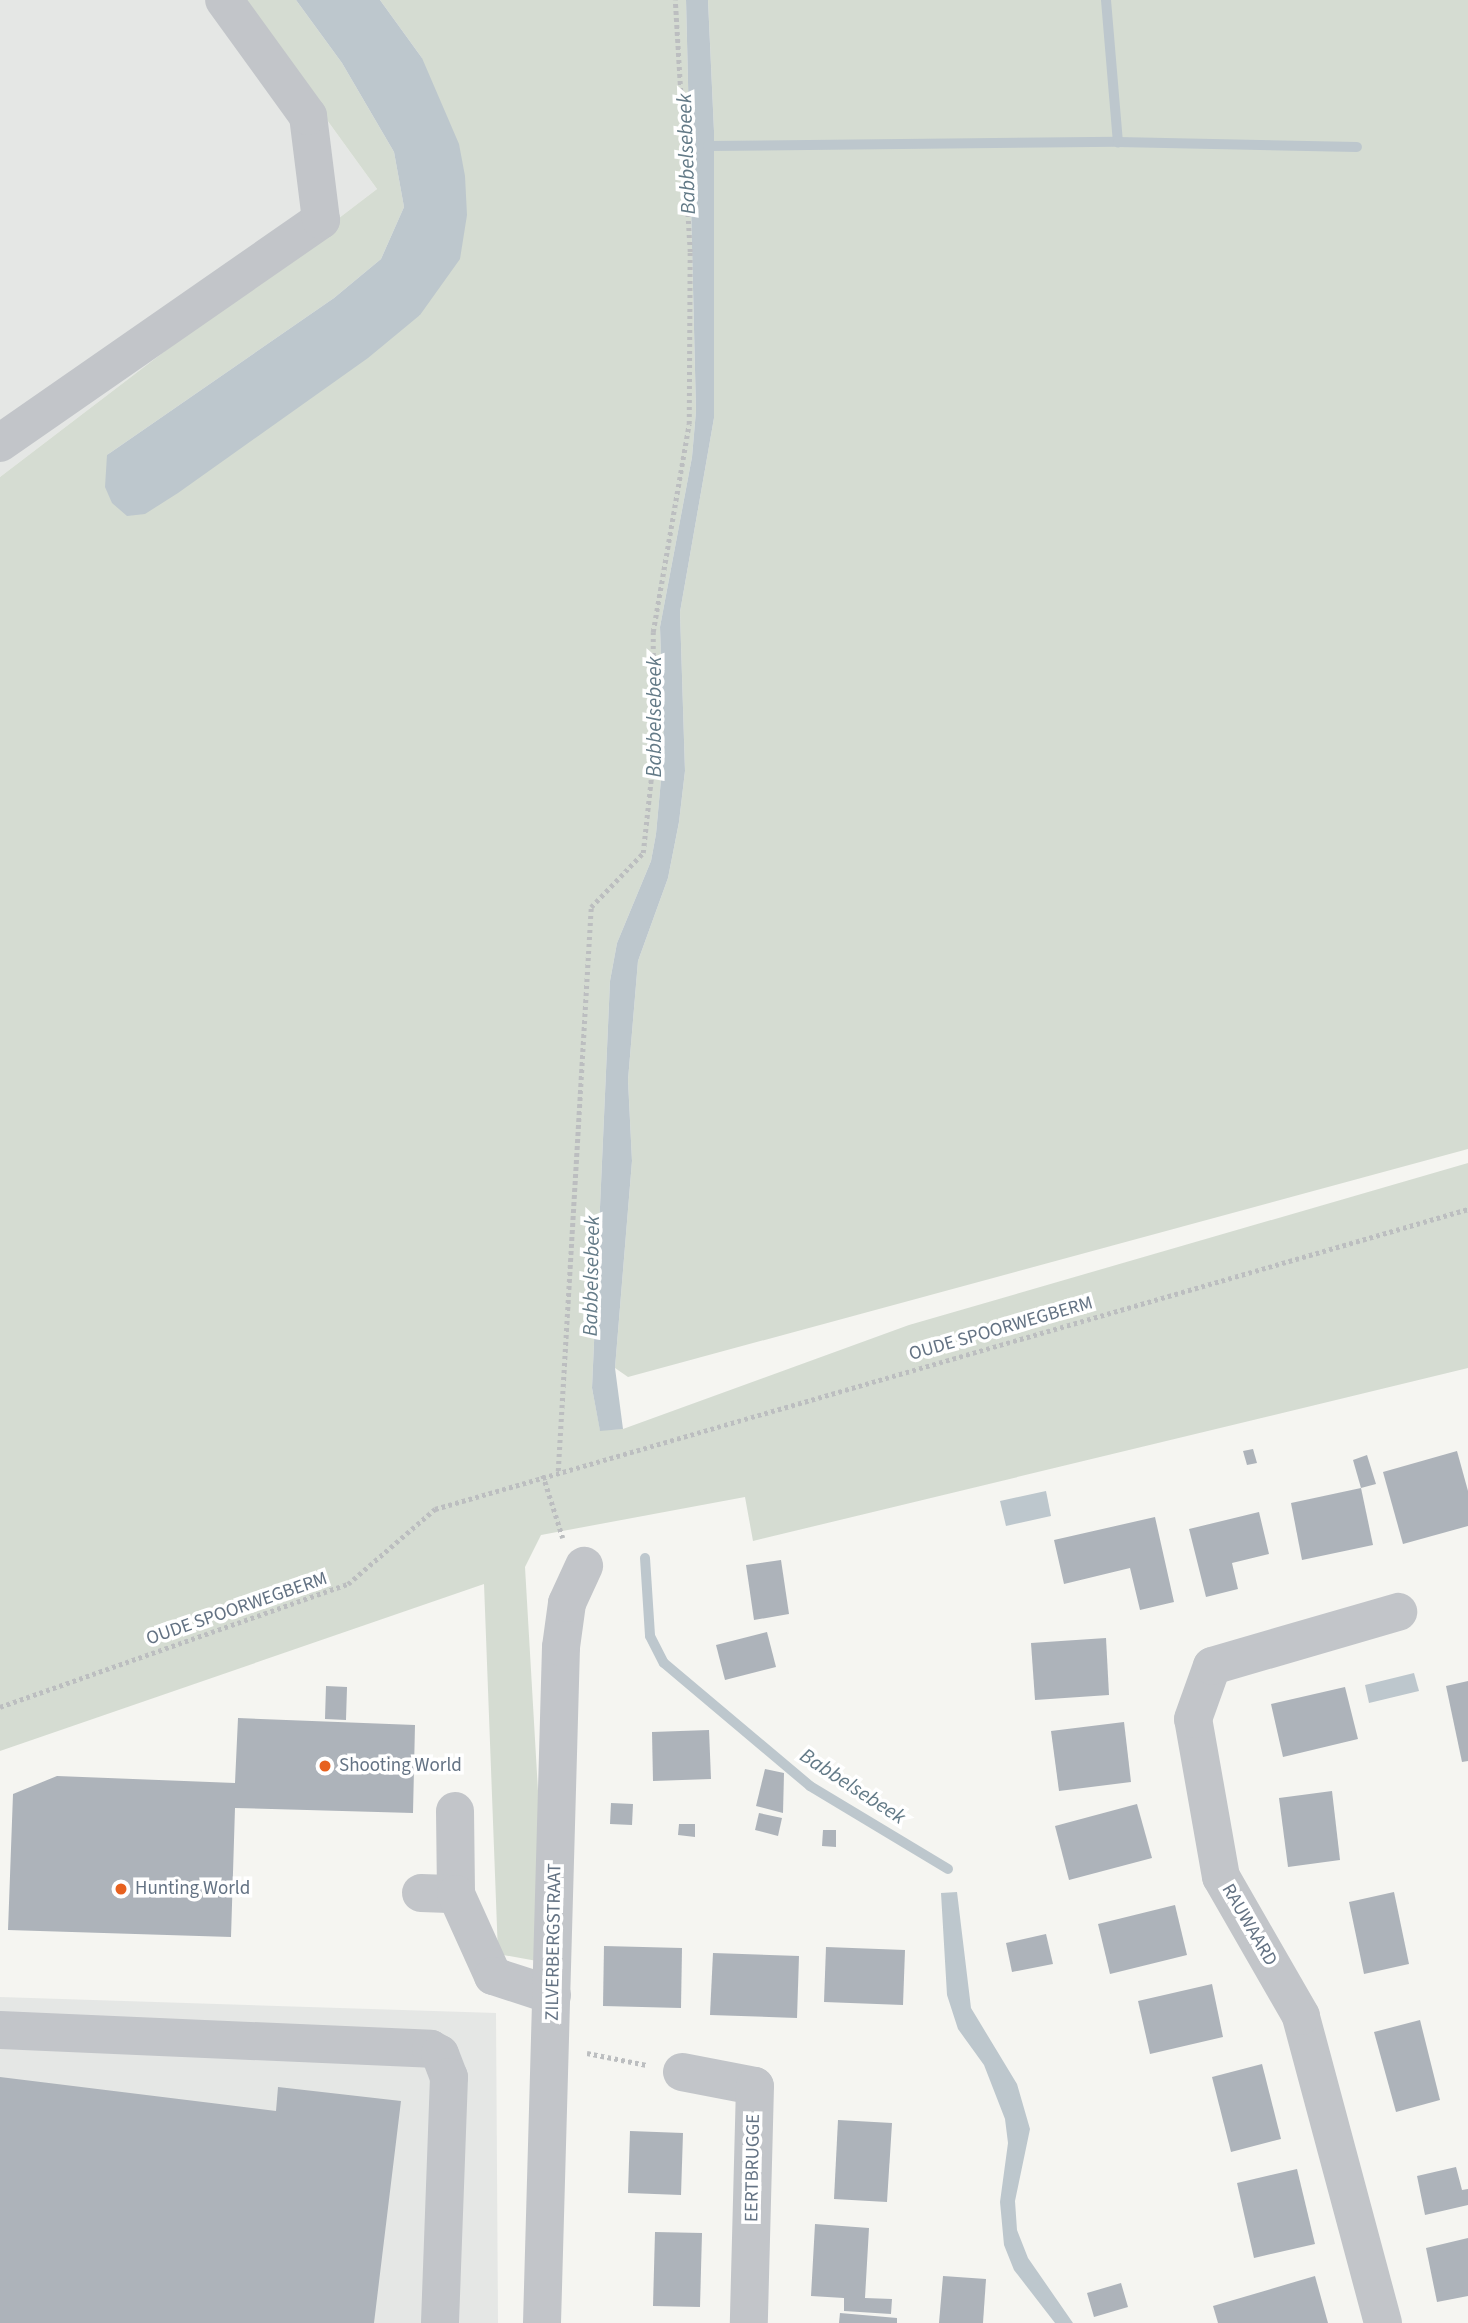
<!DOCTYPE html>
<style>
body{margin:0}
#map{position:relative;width:1468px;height:2323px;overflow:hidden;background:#f5f5f1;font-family:"Source Sans 3",sans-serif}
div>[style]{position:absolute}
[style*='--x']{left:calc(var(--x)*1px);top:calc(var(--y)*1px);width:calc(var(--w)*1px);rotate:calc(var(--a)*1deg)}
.built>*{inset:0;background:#e5e7e5}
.green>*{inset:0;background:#d5dcd2}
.water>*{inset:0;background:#bdc7cd}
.stream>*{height:10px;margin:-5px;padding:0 5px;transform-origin:5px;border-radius:5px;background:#bdc7cd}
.building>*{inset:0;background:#adb3ba}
.path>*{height:4.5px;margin-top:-2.25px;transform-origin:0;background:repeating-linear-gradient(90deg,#bcbec0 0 3.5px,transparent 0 7px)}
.minor>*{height:38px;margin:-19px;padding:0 19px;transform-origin:19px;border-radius:19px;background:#c2c5c9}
.dots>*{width:19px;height:19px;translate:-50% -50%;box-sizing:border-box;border:4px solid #fff;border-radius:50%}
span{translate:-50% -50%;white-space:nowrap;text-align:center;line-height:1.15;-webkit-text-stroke:7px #fff;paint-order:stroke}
.street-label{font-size:19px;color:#637283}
.poi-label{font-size:19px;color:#637283}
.left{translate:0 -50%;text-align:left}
.water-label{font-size:21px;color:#637a87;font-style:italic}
</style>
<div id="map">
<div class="built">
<div style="clip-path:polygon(0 0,240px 0,377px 189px,0 477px)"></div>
<div style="clip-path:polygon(0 1997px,496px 2013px,498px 2323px,0 2323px)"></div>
</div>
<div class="green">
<div style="clip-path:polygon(240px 0,296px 0,342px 63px,394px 152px,404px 207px,381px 259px,334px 298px,107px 455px,420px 315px,422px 58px,380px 0,686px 0,696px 411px,692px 457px,660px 627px,664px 747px,656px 834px,651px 861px,617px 943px,610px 981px,592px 1388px,600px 1430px,623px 1429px,909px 1325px,1468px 1163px,1468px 1368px,753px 1541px,745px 1497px,541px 1535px,525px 1567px,548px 1963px,498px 1954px,484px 1584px,0 1751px,0 477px,377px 189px)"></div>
<div style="clip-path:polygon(708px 0,1468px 0,1468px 1149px,628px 1377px,615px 1368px,632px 1161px,628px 1080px,638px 961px,668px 878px,679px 822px,685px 771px,680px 612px,714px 418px,714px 131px)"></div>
</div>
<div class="water">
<div style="clip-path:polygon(296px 0,380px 0,422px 58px,459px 144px,465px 176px,467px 215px,460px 259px,420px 315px,368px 358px,178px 493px,145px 514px,127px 516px,112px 503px,105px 487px,107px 455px,334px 298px,381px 259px,404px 207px,394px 152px,342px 63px)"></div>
<div style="clip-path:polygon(686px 0,708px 0,714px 131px,714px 418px,680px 612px,685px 771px,679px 822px,668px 878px,638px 961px,628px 1080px,632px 1161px,615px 1368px,623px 1429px,600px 1431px,592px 1388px,610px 981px,617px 943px,651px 861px,656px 834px,664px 747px,660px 627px,692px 457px,696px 411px)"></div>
<div style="clip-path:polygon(1046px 1491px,1051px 1516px,1006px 1526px,1000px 1501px)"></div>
<div style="clip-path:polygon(1414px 1673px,1419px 1691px,1369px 1703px,1365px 1685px)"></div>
<div style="clip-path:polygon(957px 1892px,971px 2008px,1017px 2084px,1030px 2129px,1015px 2201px,1017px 2230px,1028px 2258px,1073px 2323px,1055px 2323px,1014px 2270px,1004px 2245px,1000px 2202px,1008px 2143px,1005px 2119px,984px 2065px,958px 2029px,947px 1995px,941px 1893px)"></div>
</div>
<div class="stream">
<div style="--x:1106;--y:0;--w:143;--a:85.2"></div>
<div style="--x:708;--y:146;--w:410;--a:-0.6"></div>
<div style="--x:1118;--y:142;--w:239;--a:1.2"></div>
<div style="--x:645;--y:1558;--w:78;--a:86.3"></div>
<div style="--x:650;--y:1636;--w:30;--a:63"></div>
<div style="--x:664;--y:1663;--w:191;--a:40.1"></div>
<div style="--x:810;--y:1786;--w:161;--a:31"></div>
</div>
<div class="building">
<div style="clip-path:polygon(1253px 1449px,1257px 1463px,1247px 1465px,1243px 1451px)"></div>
<div style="clip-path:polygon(1457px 1451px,1468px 1491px,1468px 1526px,1403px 1544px,1383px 1472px)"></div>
<div style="clip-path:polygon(1367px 1455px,1376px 1484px,1361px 1488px,1353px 1460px)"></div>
<div style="clip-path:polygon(1361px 1488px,1373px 1545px,1302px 1560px,1291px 1503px)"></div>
<div style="clip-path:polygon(1259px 1512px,1269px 1554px,1232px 1563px,1238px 1589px,1206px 1597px,1189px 1529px)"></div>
<div style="clip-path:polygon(1155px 1517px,1174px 1602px,1140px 1610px,1130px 1568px,1064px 1584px,1054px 1540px)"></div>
<div style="clip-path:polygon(781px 1560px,789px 1614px,754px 1620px,746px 1565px)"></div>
<div style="clip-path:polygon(767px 1632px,776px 1667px,725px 1680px,716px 1645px)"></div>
<div style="clip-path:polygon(1106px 1638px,1109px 1695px,1035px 1700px,1031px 1643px)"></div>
<div style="clip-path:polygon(1468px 1681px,1468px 1761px,1462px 1762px,1446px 1686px)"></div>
<div style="clip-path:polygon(326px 1686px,347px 1687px,346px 1720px,325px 1719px)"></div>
<div style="clip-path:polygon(1345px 1687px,1358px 1739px,1283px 1757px,1271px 1704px)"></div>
<div style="clip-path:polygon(238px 1718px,415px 1725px,413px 1813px,235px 1808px,231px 1937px,8px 1930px,13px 1794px,57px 1776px,235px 1783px)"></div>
<div style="clip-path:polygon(1124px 1722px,1131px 1782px,1059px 1791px,1051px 1731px)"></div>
<div style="clip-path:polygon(709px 1730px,711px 1779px,653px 1781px,652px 1732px)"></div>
<div style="clip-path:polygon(765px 1769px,784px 1773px,783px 1813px,756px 1806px)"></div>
<div style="clip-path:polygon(1332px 1791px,1340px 1860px,1288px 1867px,1279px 1798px)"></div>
<div style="clip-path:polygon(611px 1803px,633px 1804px,632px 1825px,610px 1824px)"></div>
<div style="clip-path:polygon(1137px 1804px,1152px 1858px,1069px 1880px,1055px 1826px)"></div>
<div style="clip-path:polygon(759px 1813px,782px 1818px,778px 1836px,755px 1830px)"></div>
<div style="clip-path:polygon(679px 1824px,695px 1824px,695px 1837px,678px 1835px)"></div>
<div style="clip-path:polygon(823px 1830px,836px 1830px,836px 1847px,822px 1846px)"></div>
<div style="clip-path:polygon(1394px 1892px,1409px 1964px,1364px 1974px,1349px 1902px)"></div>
<div style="clip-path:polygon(1175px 1905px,1187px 1955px,1110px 1974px,1098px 1924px)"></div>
<div style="clip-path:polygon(1046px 1934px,1053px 1964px,1012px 1972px,1006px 1943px)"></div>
<div style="clip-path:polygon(604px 1946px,682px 1948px,681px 2008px,603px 2006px)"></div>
<div style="clip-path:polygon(826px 1947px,905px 1950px,903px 2005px,824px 2002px)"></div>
<div style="clip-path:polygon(713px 1953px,799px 1956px,797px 2018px,710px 2015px)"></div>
<div style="clip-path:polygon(1212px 1984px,1223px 2037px,1150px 2054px,1138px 2001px)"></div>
<div style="clip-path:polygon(1420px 2020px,1440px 2100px,1396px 2112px,1374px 2032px)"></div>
<div style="clip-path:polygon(1262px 2064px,1281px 2139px,1231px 2152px,1212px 2077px)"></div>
<div style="clip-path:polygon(0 2077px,276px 2111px,278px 2087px,401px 2101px,374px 2323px,0 2323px)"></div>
<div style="clip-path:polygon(838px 2120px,892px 2123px,887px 2202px,834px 2199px)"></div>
<div style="clip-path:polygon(630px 2131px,683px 2133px,681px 2195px,628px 2193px)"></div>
<div style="clip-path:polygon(1456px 2167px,1462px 2190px,1468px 2189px,1468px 2205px,1425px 2215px,1417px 2176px)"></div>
<div style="clip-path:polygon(1297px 2169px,1315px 2244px,1254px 2258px,1237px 2183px)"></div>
<div style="clip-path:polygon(815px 2224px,869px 2228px,865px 2298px,892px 2299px,891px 2314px,844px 2311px,844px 2298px,811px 2296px)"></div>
<div style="clip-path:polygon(655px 2232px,702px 2233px,700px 2307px,653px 2306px)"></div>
<div style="clip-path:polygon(1468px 2238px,1468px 2296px,1437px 2302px,1426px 2248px)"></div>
<div style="clip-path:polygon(943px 2276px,986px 2279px,983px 2323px,939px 2323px)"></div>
<div style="clip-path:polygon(1315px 2276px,1328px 2323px,1218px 2323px,1213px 2306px)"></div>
<div style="clip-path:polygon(1121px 2283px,1128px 2307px,1094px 2317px,1087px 2293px)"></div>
<div style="clip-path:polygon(840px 2313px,897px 2318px,897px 2323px,839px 2323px)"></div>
</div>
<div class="path">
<div style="--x:558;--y:1471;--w:565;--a:-86.65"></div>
<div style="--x:591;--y:907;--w:75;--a:-46.1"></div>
<div style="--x:643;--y:853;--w:93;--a:-83.8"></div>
<div style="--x:653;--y:761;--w:129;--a:-90"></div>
<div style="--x:653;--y:632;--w:211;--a:-80.2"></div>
<div style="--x:689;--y:424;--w:172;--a:-89.7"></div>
<div style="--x:690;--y:252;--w:252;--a:-93.4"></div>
<div style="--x:543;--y:1475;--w:66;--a:72.4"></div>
<div style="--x:0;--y:1707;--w:369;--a:-19.5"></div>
<div style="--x:348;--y:1584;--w:115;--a:-40.8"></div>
<div style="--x:435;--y:1509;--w:1076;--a:-16.19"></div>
<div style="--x:587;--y:2053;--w:61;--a:11.3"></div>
</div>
<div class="minor">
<div style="--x:0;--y:443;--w:391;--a:-34.8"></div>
<div style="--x:321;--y:220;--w:105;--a:-97.1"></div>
<div style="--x:308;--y:116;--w:143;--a:-125.9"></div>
<div style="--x:455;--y:1811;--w:83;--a:89.3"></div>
<div style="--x:421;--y:1893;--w:35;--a:2"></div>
<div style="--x:456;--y:1894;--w:90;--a:65.7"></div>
<div style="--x:493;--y:1976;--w:62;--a:17.9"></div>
<div style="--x:0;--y:2030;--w:431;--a:2.5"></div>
<div style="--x:431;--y:2049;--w:10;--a:29"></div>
<div style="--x:440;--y:2054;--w:25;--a:69"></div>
<div style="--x:449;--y:2077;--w:246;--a:92.1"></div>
<div style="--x:682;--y:2072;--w:74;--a:10.9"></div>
<div style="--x:755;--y:2086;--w:237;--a:91.5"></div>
<div style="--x:542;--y:2323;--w:676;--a:-88.39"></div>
<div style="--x:561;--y:1647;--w:44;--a:-82.2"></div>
<div style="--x:567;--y:1603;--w:41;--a:-65.3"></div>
<div style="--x:1383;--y:2323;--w:318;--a:-105"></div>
<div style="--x:1301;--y:2016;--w:160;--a:-119.9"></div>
<div style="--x:1221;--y:1877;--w:160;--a:-100"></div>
<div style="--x:1193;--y:1719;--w:56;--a:-70.3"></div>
<div style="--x:1212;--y:1666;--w:194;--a:-16.2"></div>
</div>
<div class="dots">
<div style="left:325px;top:1766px;background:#e7611f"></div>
<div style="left:121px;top:1889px;background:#e7611f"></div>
</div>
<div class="street-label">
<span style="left:1001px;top:1329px;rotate:-16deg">OUDE SPOORWEGBERM</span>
<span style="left:237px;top:1609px;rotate:-19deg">OUDE SPOORWEGBERM</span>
<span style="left:1249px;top:1925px;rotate:60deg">RAUWAARD</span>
<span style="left:554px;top:1942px;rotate:-89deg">ZILVERBERGSTRAAT</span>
<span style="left:753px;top:2168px;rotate:-89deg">EERTBRUGGE</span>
</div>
<div class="poi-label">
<span class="left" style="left:339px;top:1766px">Shooting World</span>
<span class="left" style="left:135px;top:1889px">Hunting World</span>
</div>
<div class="water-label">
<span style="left:686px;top:154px;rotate:-92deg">Babbelsebeek</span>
<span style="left:654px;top:717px;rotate:-90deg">Babbelsebeek</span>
<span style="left:591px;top:1276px;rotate:-89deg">Babbelsebeek</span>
<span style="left:853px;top:1786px;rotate:33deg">Babbelsebeek</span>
</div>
</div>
